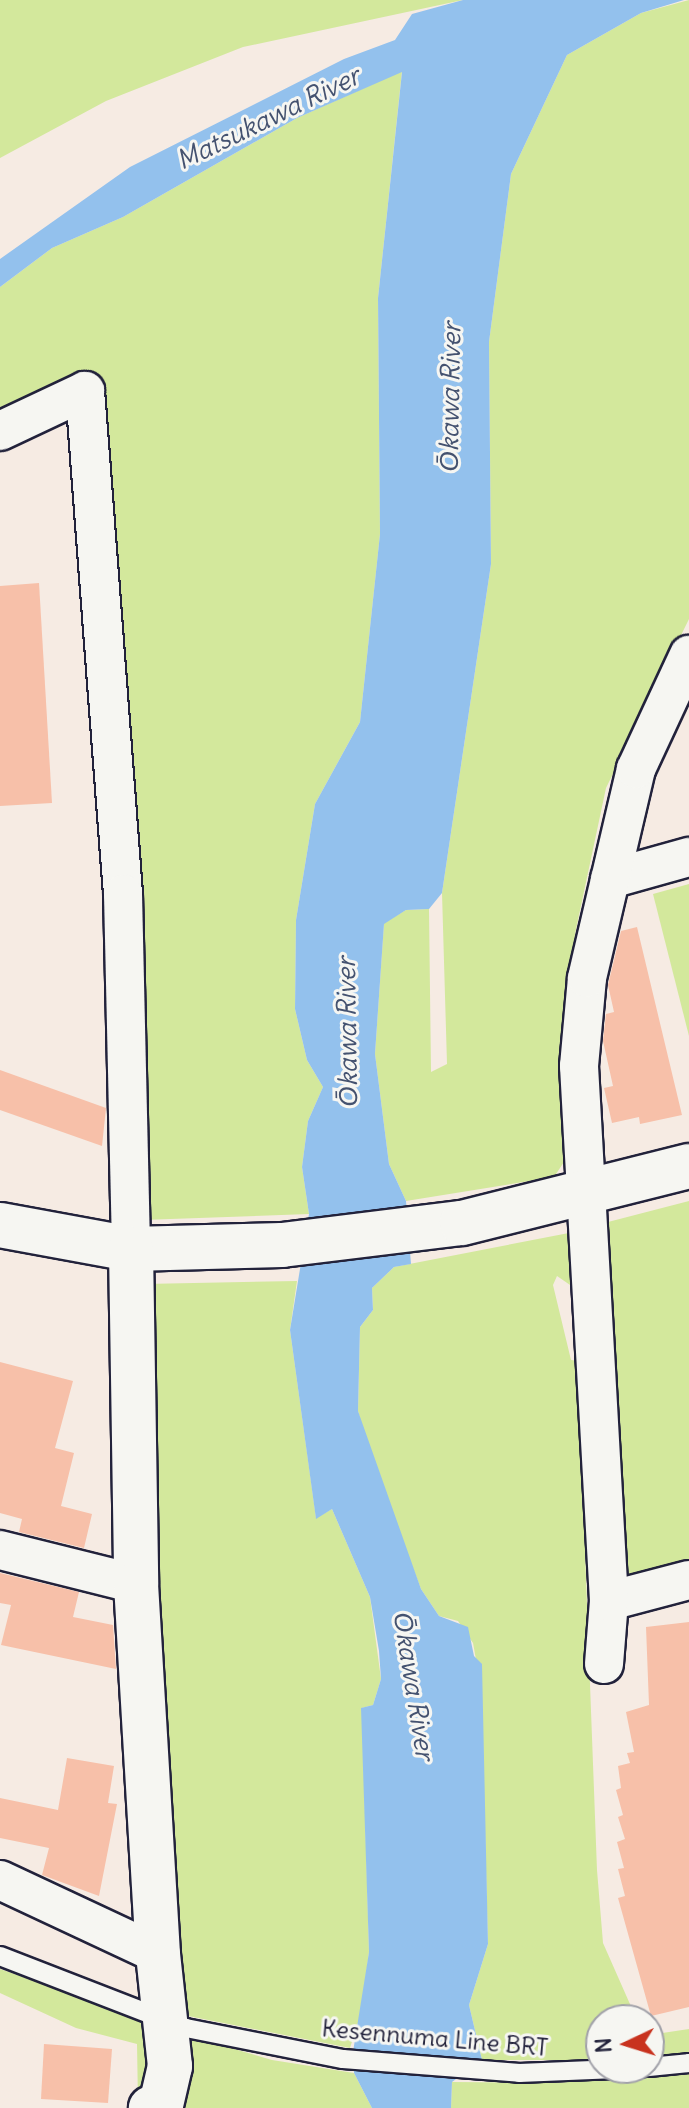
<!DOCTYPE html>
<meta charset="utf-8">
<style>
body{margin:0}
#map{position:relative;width:689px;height:2108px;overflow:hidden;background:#f6ebe3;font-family:Delius,sans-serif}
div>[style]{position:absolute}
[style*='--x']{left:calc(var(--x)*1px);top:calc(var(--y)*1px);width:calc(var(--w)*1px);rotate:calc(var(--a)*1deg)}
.green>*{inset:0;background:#d3e89c}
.water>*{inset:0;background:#93c1ed}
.building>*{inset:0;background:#f7c0a9}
.roads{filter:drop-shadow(2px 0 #22223b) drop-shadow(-2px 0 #22223b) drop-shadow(0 2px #22223b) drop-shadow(0 -2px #22223b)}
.service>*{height:18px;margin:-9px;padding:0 9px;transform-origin:9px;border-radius:9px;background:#f6f6f2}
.minor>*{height:38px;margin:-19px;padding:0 19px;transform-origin:19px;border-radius:19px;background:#f6f6f2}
.tertiary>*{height:44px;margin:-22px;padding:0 22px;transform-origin:22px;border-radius:22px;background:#f6f6f2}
span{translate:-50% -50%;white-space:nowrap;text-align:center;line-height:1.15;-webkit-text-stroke:6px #f6f6f2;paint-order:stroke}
.street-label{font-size:24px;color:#22223b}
.water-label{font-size:26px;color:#445270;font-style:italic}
.north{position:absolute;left:585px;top:2004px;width:80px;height:80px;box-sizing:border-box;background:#f6f6f2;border:2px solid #a1a1a9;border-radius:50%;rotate:266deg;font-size:22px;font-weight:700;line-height:32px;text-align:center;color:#22223b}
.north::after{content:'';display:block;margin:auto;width:28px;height:36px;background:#c8321e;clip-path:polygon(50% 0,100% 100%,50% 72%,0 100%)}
</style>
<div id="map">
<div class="green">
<div style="clip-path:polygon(0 0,463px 0,243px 47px,106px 101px,0 158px)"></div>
<div style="clip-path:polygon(689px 0,689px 619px,606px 788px,575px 934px,563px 1076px,572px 1150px,554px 1177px,406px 1201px,389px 1164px,375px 1054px,384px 923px,406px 910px,429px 909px,431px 1072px,447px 1064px,442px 893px,491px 564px,489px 342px,511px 174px,567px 55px,641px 13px)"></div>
<div style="clip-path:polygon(402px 71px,378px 298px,380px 534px,360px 722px,315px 804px,296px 920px,295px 1009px,307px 1060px,323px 1087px,308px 1121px,302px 1167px,309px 1214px,142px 1220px,98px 384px,0 415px,0 287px,52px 248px,123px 217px,297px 118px)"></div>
<div style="clip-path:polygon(689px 884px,689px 1036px,653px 894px)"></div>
<div style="clip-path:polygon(689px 1201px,689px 1566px,615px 1586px,608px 1222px)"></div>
<div style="clip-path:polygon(574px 1232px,573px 1287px,557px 1276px,553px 1285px,571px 1360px,586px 1362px,598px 1546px,585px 1551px,597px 1870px,603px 1943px,637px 2020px,601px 2020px,601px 2060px,482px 2060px,469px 2005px,488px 1944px,481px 1687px,473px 1643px,458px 1621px,439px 1616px,421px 1589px,371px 1458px,358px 1411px,360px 1327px,373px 1310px,372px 1288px,394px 1267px)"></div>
<div style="clip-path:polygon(297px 1281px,290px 1330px,316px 1518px,332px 1509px,370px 1597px,381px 1679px,373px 1705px,362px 1708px,369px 1952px,361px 2013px,350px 2048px,183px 2015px,155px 1749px,144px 1284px)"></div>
<div style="clip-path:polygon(0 1969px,157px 2024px,160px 2047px,138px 2103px,137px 2044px,76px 2028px,0 1993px)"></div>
<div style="clip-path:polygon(689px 2029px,689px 2054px,649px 2057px,649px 2035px)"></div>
<div style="clip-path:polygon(186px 2035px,272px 2060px,354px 2073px,372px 2108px,185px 2108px)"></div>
<div style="clip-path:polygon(689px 2074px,689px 2108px,451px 2108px,452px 2082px,554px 2083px)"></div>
</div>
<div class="water">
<div style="clip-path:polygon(463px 0,684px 0,641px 13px,567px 55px,511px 174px,489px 342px,491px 564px,442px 893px,429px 909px,406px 910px,384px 924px,375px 1054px,389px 1164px,406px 1201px,411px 1264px,394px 1267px,372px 1288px,373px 1310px,360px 1327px,358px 1411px,421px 1589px,439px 1616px,468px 1627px,474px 1656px,482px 1664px,488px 1944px,469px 2005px,482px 2060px,452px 2082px,451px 2108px,372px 2108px,354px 2073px,353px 2052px,369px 1952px,361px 1708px,373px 1705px,381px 1679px,379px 1651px,370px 1597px,332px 1509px,316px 1519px,290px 1330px,309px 1214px,302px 1167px,308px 1121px,323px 1087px,307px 1060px,295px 1009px,296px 920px,315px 804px,360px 722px,380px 534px,378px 298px,402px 72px,297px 118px,123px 217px,52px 248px,0 287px,0 259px,130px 167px,344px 59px,395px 40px,412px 14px)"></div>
</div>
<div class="building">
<div style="clip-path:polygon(39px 583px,52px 803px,0 806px,0 586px)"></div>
<div style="clip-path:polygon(637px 927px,682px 1115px,640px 1124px,639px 1117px,612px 1123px,604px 1088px,613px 1086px,603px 1041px,606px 1014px,614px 1012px,608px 985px,621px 931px)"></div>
<div style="clip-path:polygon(0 1070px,106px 1108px,102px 1146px,0 1110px)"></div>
<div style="clip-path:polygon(0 1362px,73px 1381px,55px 1448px,74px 1453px,61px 1506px,92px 1514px,84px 1548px,19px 1532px,22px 1519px,0 1513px)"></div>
<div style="clip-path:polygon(0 1573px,79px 1592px,73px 1617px,113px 1625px,116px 1669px,1px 1645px,11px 1605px,0 1603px)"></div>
<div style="clip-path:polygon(689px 1622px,689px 2007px,651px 2016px,618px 1898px,625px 1896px,618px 1869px,624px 1868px,617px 1842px,625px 1839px,618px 1817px,623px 1815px,616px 1790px,621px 1788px,618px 1766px,630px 1763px,627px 1753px,634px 1752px,626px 1712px,649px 1705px,646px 1627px)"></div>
<div style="clip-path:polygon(67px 1758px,114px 1766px,108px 1803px,117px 1804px,99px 1896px,42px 1875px,49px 1848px,0 1838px,0 1798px,58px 1810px)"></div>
<div style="clip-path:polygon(44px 2044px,112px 2049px,108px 2103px,41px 2099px)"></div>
</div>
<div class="roads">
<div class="service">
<div style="--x:0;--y:1956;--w:199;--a:21.2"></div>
<div style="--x:186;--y:2028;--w:160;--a:11.2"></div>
<div style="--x:343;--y:2059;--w:177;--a:4.5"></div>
<div style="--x:519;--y:2073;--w:122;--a:-2.3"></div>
<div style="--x:649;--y:2067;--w:40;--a:-5.7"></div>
</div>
<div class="minor">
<div style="--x:0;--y:431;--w:94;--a:-25.2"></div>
<div style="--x:85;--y:391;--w:504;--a:85.68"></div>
<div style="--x:123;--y:894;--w:355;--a:88.7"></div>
<div style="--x:610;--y:879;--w:82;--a:-15.6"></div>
<div style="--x:0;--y:1550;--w:140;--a:14"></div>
<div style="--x:609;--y:1601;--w:83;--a:-14.7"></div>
<div style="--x:604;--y:1664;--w:63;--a:-85.5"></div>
<div style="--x:609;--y:1601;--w:536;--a:-93.21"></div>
<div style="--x:579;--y:1066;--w:88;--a:-84.8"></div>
<div style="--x:587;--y:978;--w:215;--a:-76.8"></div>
<div style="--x:636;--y:769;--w:126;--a:-65.1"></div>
<div style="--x:0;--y:1880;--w:174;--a:25.1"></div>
</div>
<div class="tertiary">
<div style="--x:0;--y:1225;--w:133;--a:10.4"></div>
<div style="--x:131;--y:1249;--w:151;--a:-1.5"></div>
<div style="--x:282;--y:1245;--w:181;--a:-7"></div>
<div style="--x:462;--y:1223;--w:234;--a:-14.1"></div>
<div style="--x:131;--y:1249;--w:335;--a:89.1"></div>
<div style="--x:136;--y:1584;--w:371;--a:86.6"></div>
<div style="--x:158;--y:1954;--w:113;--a:83.9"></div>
<div style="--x:170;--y:2066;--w:39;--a:103"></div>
<div style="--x:161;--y:2104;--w:11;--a:158"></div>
</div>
</div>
<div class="street-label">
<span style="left:435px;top:2038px;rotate:5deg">Kesennuma Line BRT</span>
</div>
<div class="water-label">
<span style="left:268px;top:118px;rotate:-26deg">Matsukawa River</span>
<span style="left:450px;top:397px;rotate:-89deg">Ōkawa River</span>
<span style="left:347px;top:1032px;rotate:-91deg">Ōkawa River</span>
<span style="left:414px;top:1686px;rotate:81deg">Ōkawa River</span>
</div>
<div class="north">N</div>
</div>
